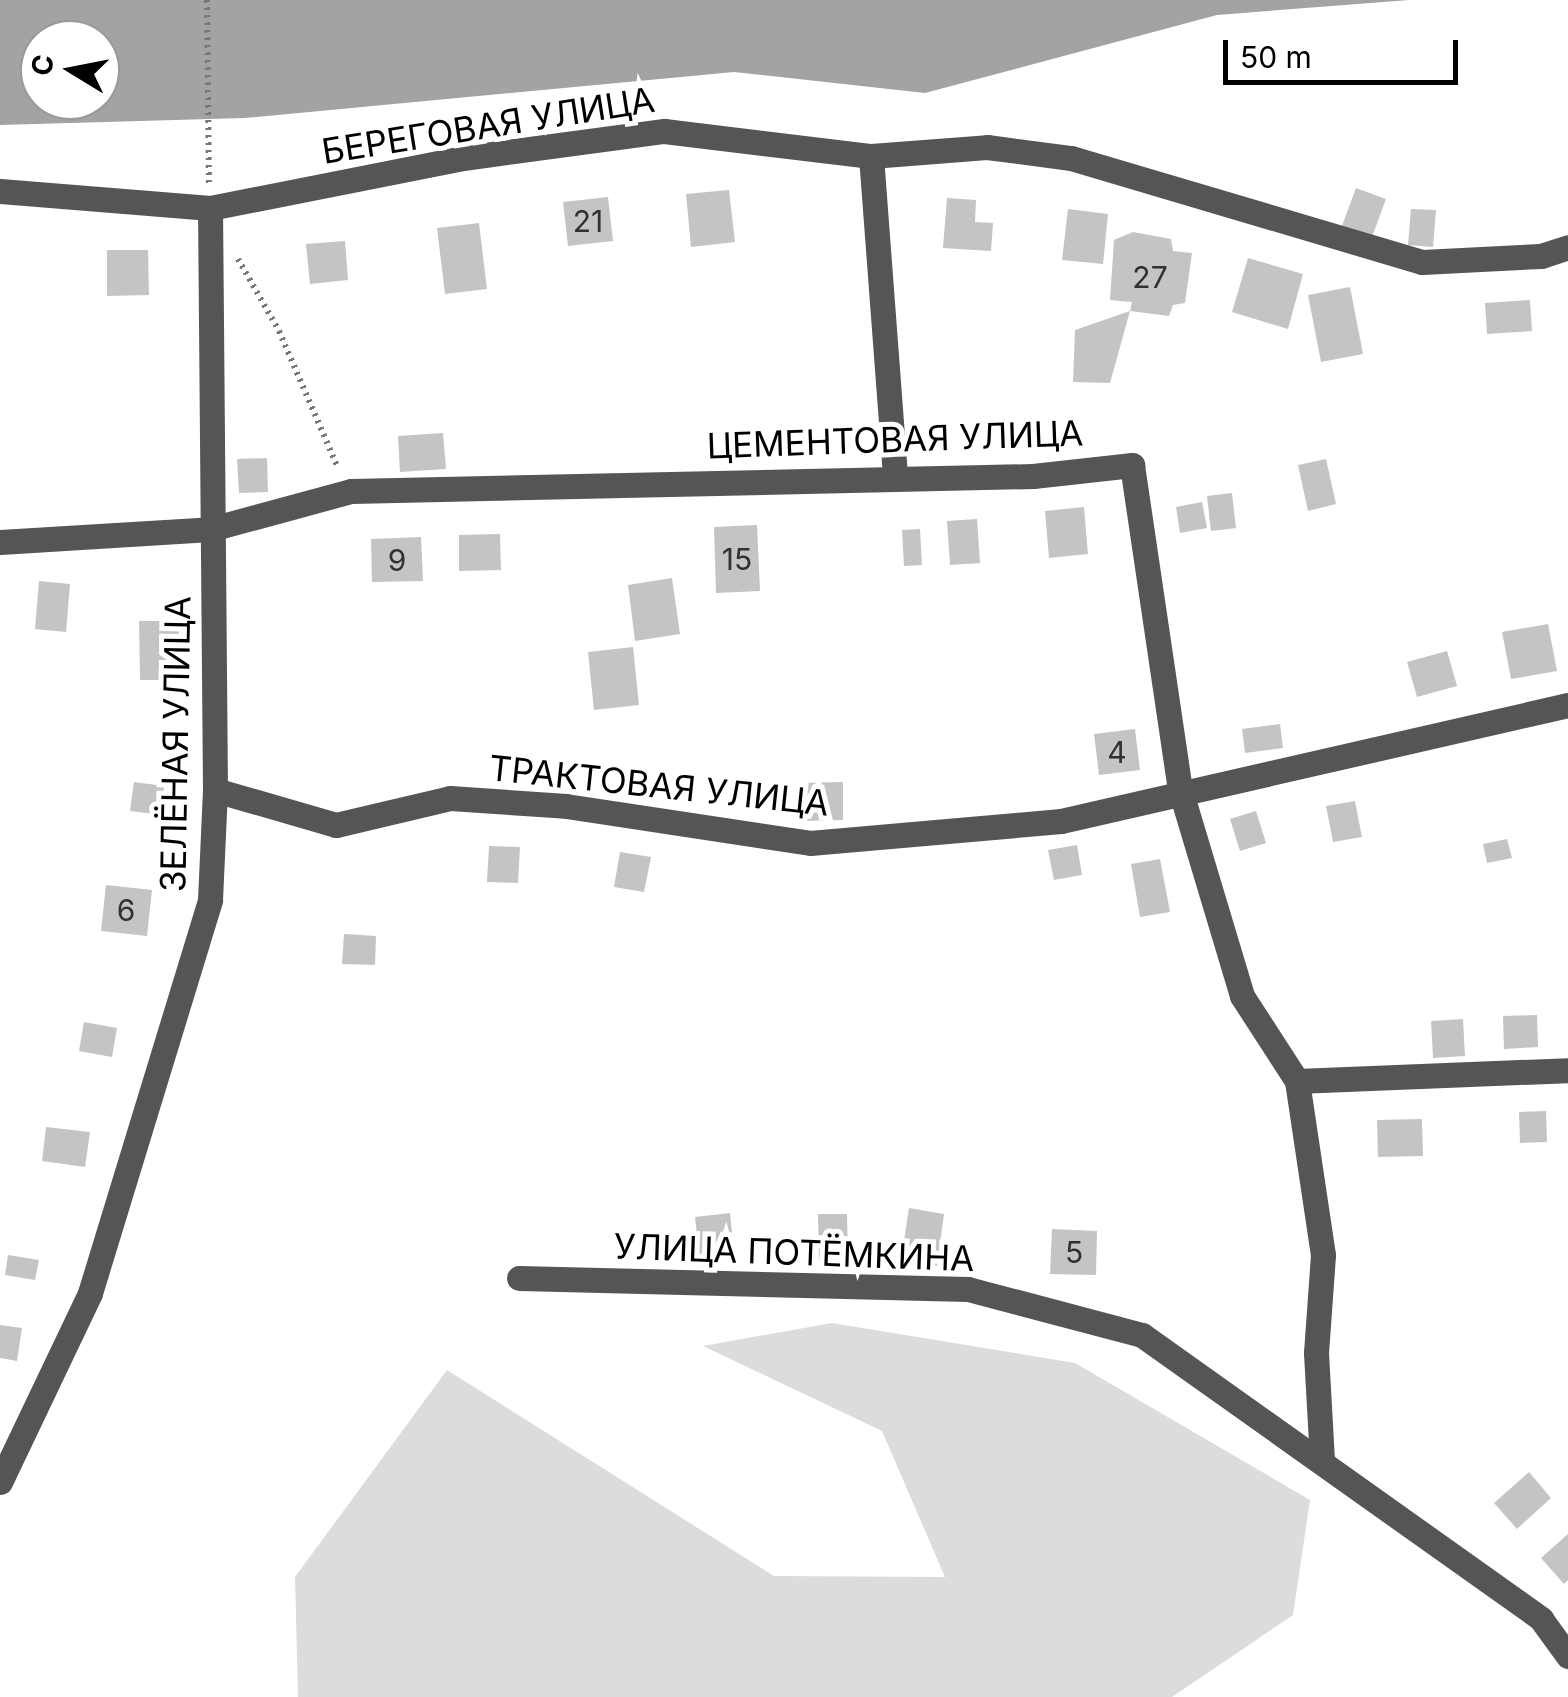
<!DOCTYPE html>
<meta charset="utf-8">
<style>
body{margin:0}
#map{position:relative;width:1568px;height:1697px;overflow:hidden;background:#fff;font-family:Inter,sans-serif}
div>[style]{position:absolute}
[style*='--x']{left:calc(var(--x)*1px);top:calc(var(--y)*1px);width:calc(var(--w)*1px);rotate:calc(var(--a)*1deg)}
.green>*{inset:0;background:#dcdcdc}
.water>*{inset:0;background:#a3a3a3}
.building>*{inset:0;background:#c4c4c4}
.path>*{height:6px;margin-top:-3px;transform-origin:0;background:repeating-linear-gradient(90deg,#777 0 2.5px,transparent 0 7.5px)}
.minor>*{height:25px;margin:-12.5px;padding:0 12.5px;transform-origin:12.5px;border-radius:12.5px;background:#555}
span{translate:-50% -50%;white-space:nowrap;text-align:center;line-height:1.15;-webkit-text-stroke:10px #fff;paint-order:stroke}
.number-label{font-size:30px;color:#313131}
.number-label span{-webkit-text-stroke-width:0}
.street-label{font-size:35px;color:#000}
.north{position:absolute;left:20px;top:20px;width:100px;height:100px;box-sizing:border-box;background:#fff;border:2px solid #999;border-radius:50%;rotate:280deg;font-size:28px;font-weight:700;line-height:40px;text-align:center;color:#000}
.north::after{content:'';display:block;margin:auto;width:35px;height:45px;background:#000;clip-path:polygon(50% 0,100% 100%,50% 72%,0 100%)}
.scale{position:absolute;left:1223px;top:40px;width:235px;height:45px;box-sizing:border-box;border:5px solid #000;border-top:0;padding-left:12px;font-size:30px;line-height:35px;white-space:nowrap;color:#000;-webkit-text-stroke:8px #fff;paint-order:stroke}
</style>
<div id="map">
<div class="green">
<div style="clip-path:polygon(832px 1323px,1075px 1363px,1310px 1500px,1293px 1615px,1172px 1697px,298px 1697px,295px 1577px,447px 1370px,774px 1576px,945px 1577px,882px 1431px,703px 1346px)"></div>
</div>
<div class="water">
<div style="clip-path:polygon(evenodd,0 0,1409px 0,1217px 15px,925px 93px,734px 72px,245px 118px,0 125px,0 0,40px 40px,100px 40px,100px 100px,40px 100px,40px 40px)"></div>
</div>
<div class="building">
<div style="clip-path:polygon(1356px 188px,1386px 199px,1372px 237px,1342px 226px)"></div>
<div style="clip-path:polygon(729px 190px,735px 242px,691px 247px,686px 194px)"></div>
<div style="clip-path:polygon(608px 197px,613px 241px,568px 246px,563px 202px)"></div>
<div style="clip-path:polygon(947px 198px,976px 200px,975px 222px,993px 223px,991px 251px,943px 248px)"></div>
<div style="clip-path:polygon(1068px 209px,1108px 214px,1103px 264px,1062px 260px)"></div>
<div style="clip-path:polygon(1411px 209px,1436px 210px,1433px 247px,1408px 245px)"></div>
<div style="clip-path:polygon(479px 223px,487px 289px,445px 294px,437px 228px)"></div>
<div style="clip-path:polygon(1133px 232px,1171px 239px,1173px 251px,1192px 253px,1185px 303px,1173px 305px,1169px 316px,1130px 311px,1110px 383px,1073px 382px,1075px 330px,1130px 311px,1132px 302px,1110px 300px,1114px 240px)"></div>
<div style="clip-path:polygon(345px 241px,348px 280px,310px 284px,306px 244px)"></div>
<div style="clip-path:polygon(107px 250px,148px 250px,149px 295px,107px 296px)"></div>
<div style="clip-path:polygon(1248px 258px,1303px 274px,1288px 329px,1232px 312px)"></div>
<div style="clip-path:polygon(1350px 287px,1363px 354px,1321px 362px,1308px 295px)"></div>
<div style="clip-path:polygon(1530px 300px,1532px 331px,1487px 334px,1485px 303px)"></div>
<div style="clip-path:polygon(443px 433px,446px 469px,400px 472px,398px 436px)"></div>
<div style="clip-path:polygon(267px 458px,268px 492px,239px 493px,237px 459px)"></div>
<div style="clip-path:polygon(1326px 459px,1336px 504px,1308px 511px,1298px 465px)"></div>
<div style="clip-path:polygon(1232px 493px,1236px 528px,1211px 531px,1207px 496px)"></div>
<div style="clip-path:polygon(1202px 502px,1207px 528px,1180px 533px,1176px 507px)"></div>
<div style="clip-path:polygon(1084px 507px,1088px 554px,1049px 558px,1045px 511px)"></div>
<div style="clip-path:polygon(977px 519px,980px 563px,950px 565px,947px 521px)"></div>
<div style="clip-path:polygon(757px 525px,760px 591px,716px 593px,714px 527px)"></div>
<div style="clip-path:polygon(920px 529px,922px 565px,904px 566px,902px 530px)"></div>
<div style="clip-path:polygon(500px 534px,501px 570px,459px 571px,459px 535px)"></div>
<div style="clip-path:polygon(421px 537px,423px 581px,372px 582px,371px 539px)"></div>
<div style="clip-path:polygon(672px 578px,680px 634px,635px 641px,628px 585px)"></div>
<div style="clip-path:polygon(39px 581px,70px 584px,66px 632px,35px 629px)"></div>
<div style="clip-path:polygon(139px 621px,179px 621px,179px 680px,140px 680px)"></div>
<div style="clip-path:polygon(1548px 624px,1557px 671px,1511px 679px,1502px 632px)"></div>
<div style="clip-path:polygon(633px 647px,639px 705px,594px 710px,588px 652px)"></div>
<div style="clip-path:polygon(1447px 651px,1457px 686px,1417px 697px,1407px 662px)"></div>
<div style="clip-path:polygon(1280px 724px,1283px 748px,1245px 753px,1242px 729px)"></div>
<div style="clip-path:polygon(1135px 729px,1140px 770px,1099px 775px,1094px 734px)"></div>
<div style="clip-path:polygon(134px 782px,164px 786px,161px 815px,130px 811px)"></div>
<div style="clip-path:polygon(843px 782px,843px 820px,800px 821px,799px 783px)"></div>
<div style="clip-path:polygon(1355px 801px,1362px 837px,1333px 842px,1326px 806px)"></div>
<div style="clip-path:polygon(1256px 811px,1266px 843px,1240px 851px,1230px 819px)"></div>
<div style="clip-path:polygon(1507px 839px,1512px 858px,1487px 863px,1483px 844px)"></div>
<div style="clip-path:polygon(1077px 845px,1082px 875px,1054px 880px,1048px 850px)"></div>
<div style="clip-path:polygon(489px 846px,520px 847px,518px 883px,487px 882px)"></div>
<div style="clip-path:polygon(620px 852px,651px 857px,644px 892px,614px 887px)"></div>
<div style="clip-path:polygon(1160px 859px,1170px 912px,1140px 917px,1131px 864px)"></div>
<div style="clip-path:polygon(106px 885px,152px 890px,147px 936px,101px 931px)"></div>
<div style="clip-path:polygon(344px 934px,376px 936px,375px 965px,342px 964px)"></div>
<div style="clip-path:polygon(1537px 1015px,1538px 1047px,1504px 1049px,1503px 1016px)"></div>
<div style="clip-path:polygon(1463px 1019px,1465px 1056px,1433px 1058px,1431px 1021px)"></div>
<div style="clip-path:polygon(84px 1022px,117px 1028px,112px 1057px,79px 1051px)"></div>
<div style="clip-path:polygon(1546px 1111px,1547px 1142px,1520px 1143px,1519px 1112px)"></div>
<div style="clip-path:polygon(1422px 1119px,1423px 1156px,1378px 1157px,1377px 1120px)"></div>
<div style="clip-path:polygon(46px 1127px,90px 1132px,85px 1167px,42px 1161px)"></div>
<div style="clip-path:polygon(909px 1208px,944px 1214px,937px 1266px,901px 1260px)"></div>
<div style="clip-path:polygon(730px 1213px,734px 1252px,699px 1255px,695px 1217px)"></div>
<div style="clip-path:polygon(818px 1214px,847px 1214px,848px 1258px,819px 1259px)"></div>
<div style="clip-path:polygon(1052px 1229px,1097px 1231px,1096px 1275px,1050px 1274px)"></div>
<div style="clip-path:polygon(8px 1255px,39px 1260px,35px 1280px,5px 1275px)"></div>
<div style="clip-path:polygon(0 1325px,22px 1328px,17px 1361px,0 1358px)"></div>
<div style="clip-path:polygon(1529px 1472px,1551px 1498px,1517px 1529px,1494px 1503px)"></div>
<div style="clip-path:polygon(1568px 1534px,1568px 1580px,1564px 1584px,1541px 1558px)"></div>
</div>
<div class="path">
<div style="--x:207;--y:0;--w:184;--a:89.4"></div>
<div style="--x:238;--y:259;--w:83;--a:60.3"></div>
<div style="--x:279;--y:331;--w:149;--a:66.7"></div>
</div>
<div class="minor">
<div style="--x:871;--y:156;--w:321;--a:85.7"></div>
<div style="--x:0;--y:191;--w:211;--a:4.6"></div>
<div style="--x:210;--y:208;--w:258;--a:-11.2"></div>
<div style="--x:463;--y:158;--w:203;--a:-7.7"></div>
<div style="--x:664;--y:131;--w:209;--a:6.9"></div>
<div style="--x:871;--y:156;--w:116;--a:-4.4"></div>
<div style="--x:987;--y:147;--w:85;--a:7.5"></div>
<div style="--x:1071;--y:158;--w:366;--a:16.5"></div>
<div style="--x:1422;--y:262;--w:119;--a:-2.9"></div>
<div style="--x:1541;--y:256;--w:28;--a:-18"></div>
<div style="--x:0;--y:542;--w:211;--a:-3.5"></div>
<div style="--x:211;--y:529;--w:145;--a:-15.2"></div>
<div style="--x:351;--y:491;--w:682;--a:-1.26"></div>
<div style="--x:1033;--y:476;--w:100;--a:-6.3"></div>
<div style="--x:1132;--y:465;--w:328;--a:81.6"></div>
<div style="--x:1180;--y:789;--w:216;--a:73.3"></div>
<div style="--x:1242;--y:996;--w:101;--a:57.1"></div>
<div style="--x:1297;--y:1081;--w:176;--a:81.5"></div>
<div style="--x:1323;--y:1255;--w:98;--a:94.1"></div>
<div style="--x:1316;--y:1353;--w:107;--a:86.8"></div>
<div style="--x:215;--y:790;--w:126;--a:16.1"></div>
<div style="--x:336;--y:825;--w:117;--a:-13.3"></div>
<div style="--x:450;--y:798;--w:116;--a:3.9"></div>
<div style="--x:566;--y:806;--w:247;--a:8.6"></div>
<div style="--x:810;--y:843;--w:252;--a:-5"></div>
<div style="--x:1061;--y:821;--w:520;--a:-12.89"></div>
<div style="--x:1297;--y:1081;--w:271;--a:-2.3"></div>
<div style="--x:519;--y:1278;--w:449;--a:1.4"></div>
<div style="--x:968;--y:1289;--w:180;--a:14.8"></div>
<div style="--x:1142;--y:1335;--w:490;--a:35.4"></div>
<div style="--x:1541;--y:1619;--w:46;--a:53.9"></div>
<div style="--x:0;--y:1482;--w:209;--a:-64.5"></div>
<div style="--x:90;--y:1293;--w:411;--a:-73"></div>
<div style="--x:210;--y:900;--w:110;--a:-87.4"></div>
<div style="--x:215;--y:790;--w:582;--a:-90.49"></div>
</div>
<div class="number-label">
<span style="left:588px;top:221px">21</span>
<span style="left:1150px;top:277px">27</span>
<span style="left:737px;top:559px">15</span>
<span style="left:397px;top:560px">9</span>
<span style="left:1117px;top:752px">4</span>
<span style="left:126px;top:910px">6</span>
<span style="left:1074px;top:1252px">5</span>
</div>
<div class="street-label">
<span style="left:488px;top:125px;rotate:-9deg">БЕРЕГОВАЯ УЛИЦА</span>
<span style="left:895px;top:439px;rotate:-2deg">ЦЕМЕНТОВАЯ УЛИЦА</span>
<span style="left:175px;top:744px;rotate:-89deg">ЗЕЛЁНАЯ УЛИЦА</span>
<span style="left:659px;top:785px;rotate:6deg">ТРАКТОВАЯ УЛИЦА</span>
<span style="left:794px;top:1252px;rotate:2deg">УЛИЦА ПОТЁМКИНА</span>
</div>
<div class="north">С</div>
<div class="scale">50 m</div>
</div>
